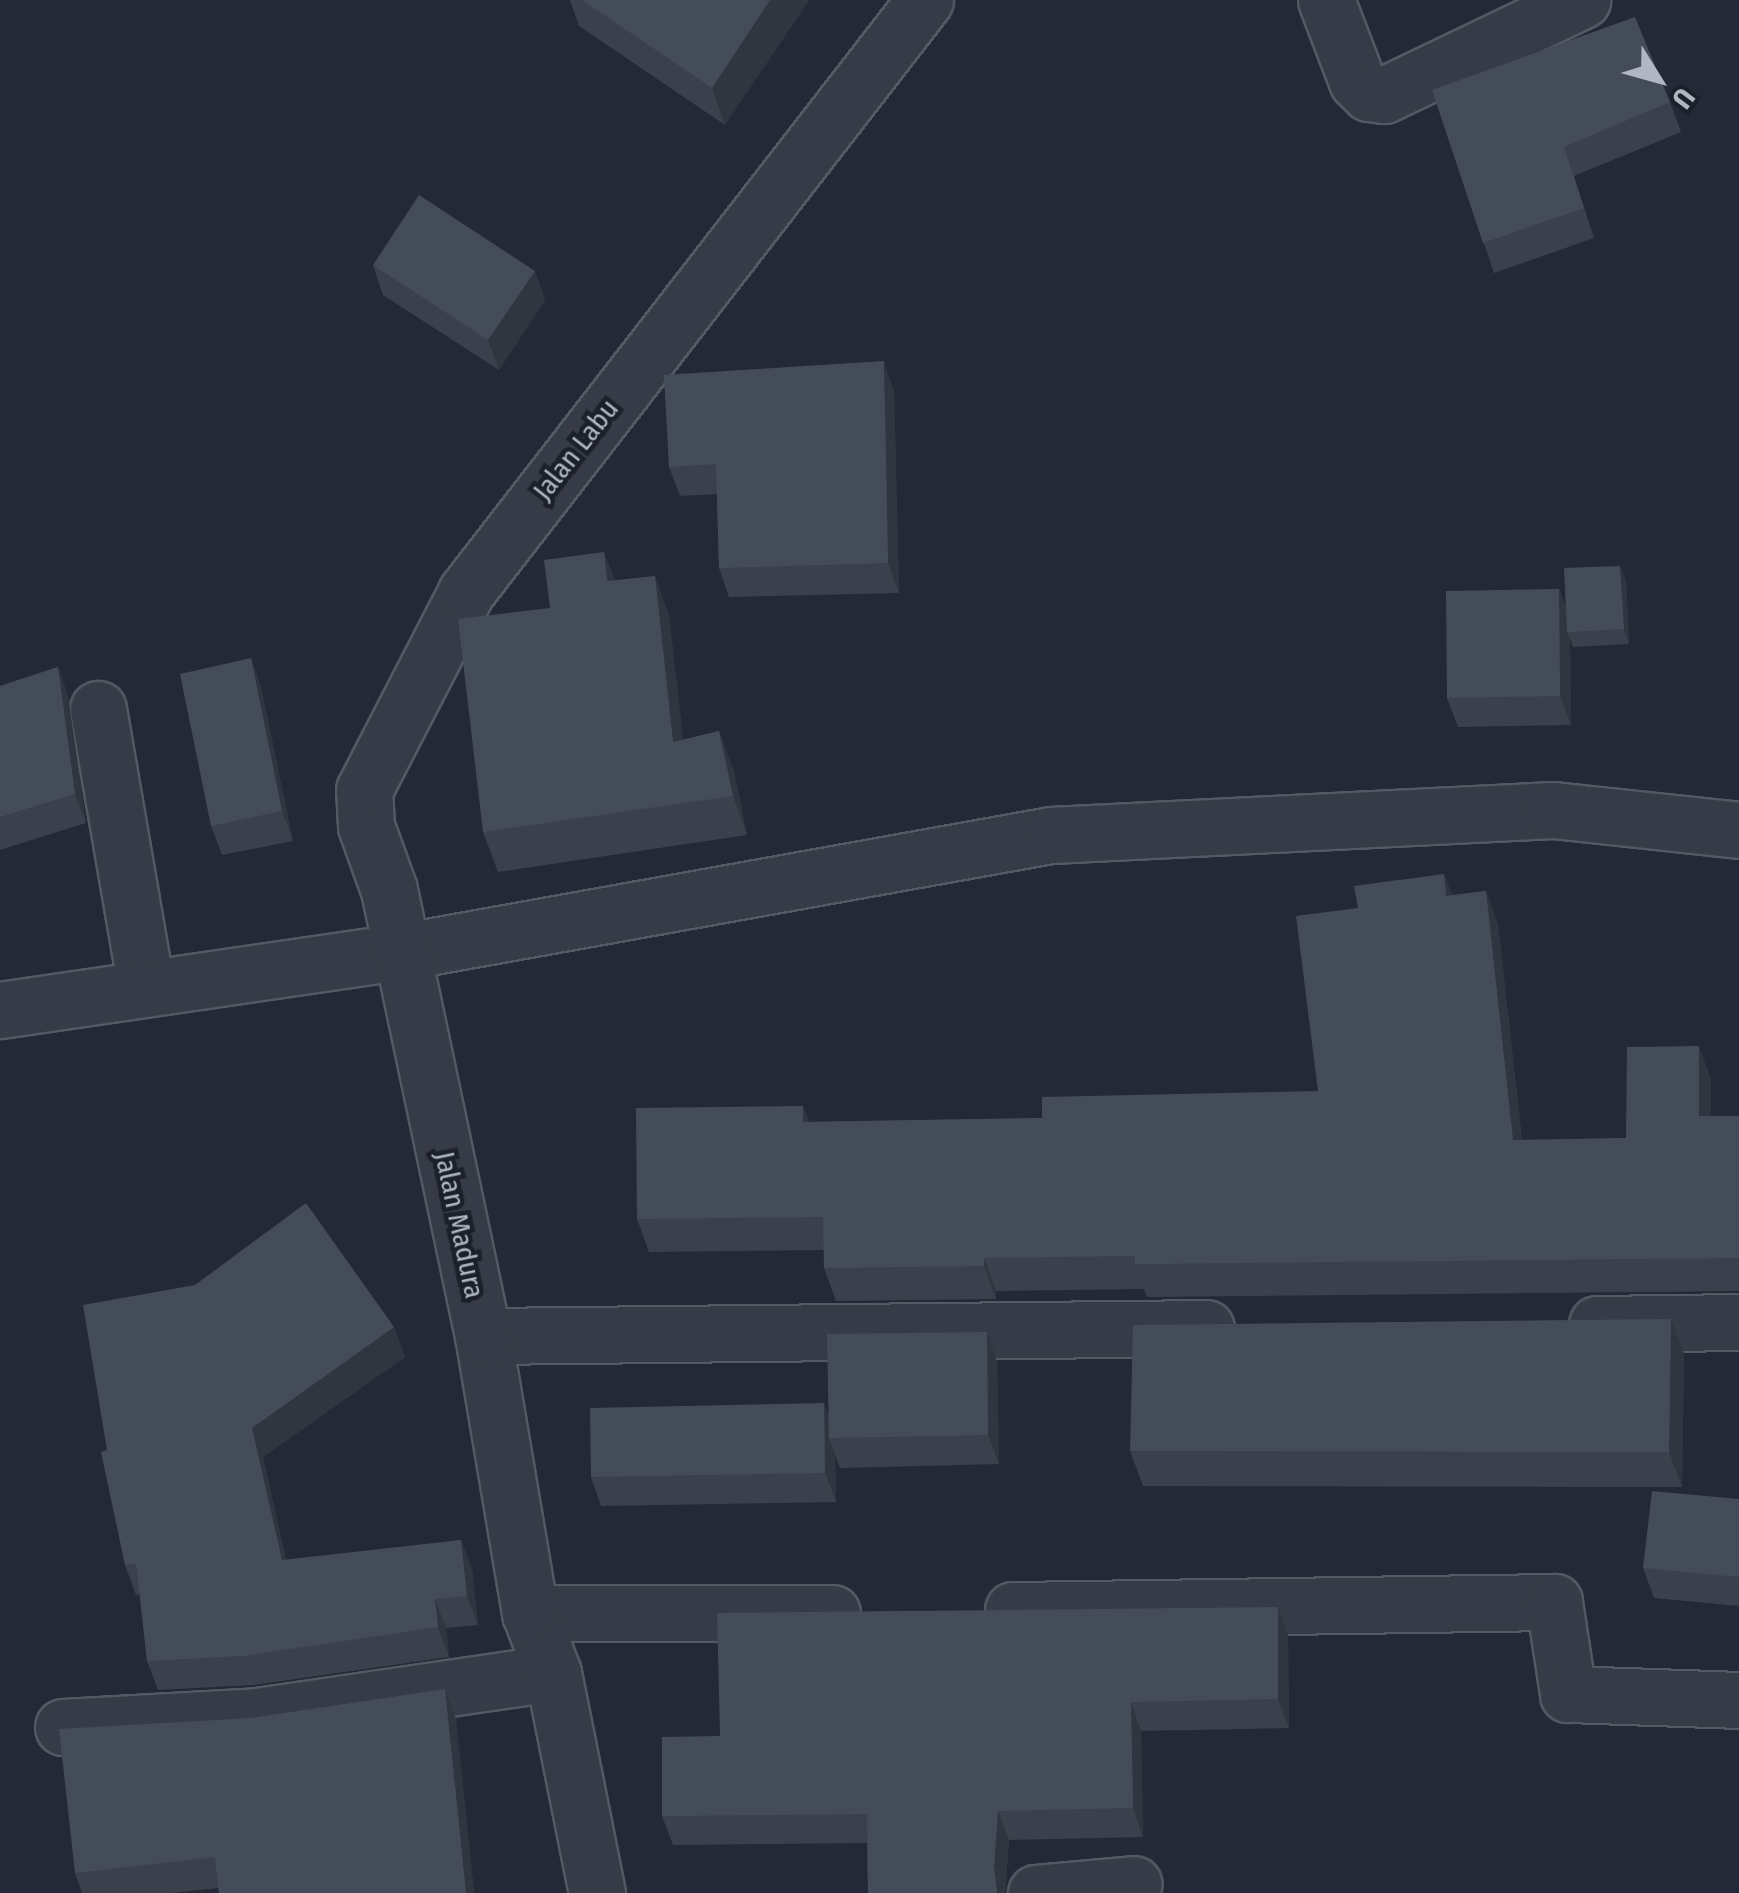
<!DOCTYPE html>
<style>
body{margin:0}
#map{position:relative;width:1739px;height:1893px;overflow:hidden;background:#232936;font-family:"Fira Sans Condensed",sans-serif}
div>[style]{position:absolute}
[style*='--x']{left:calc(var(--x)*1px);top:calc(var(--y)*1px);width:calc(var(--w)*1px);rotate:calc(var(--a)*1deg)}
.roads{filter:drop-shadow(2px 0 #545964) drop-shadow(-2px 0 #545964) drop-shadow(0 2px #545964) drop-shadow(0 -2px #545964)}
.minor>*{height:55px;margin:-27.5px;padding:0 27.5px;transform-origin:27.5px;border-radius:27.5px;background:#363b47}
.tertiary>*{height:55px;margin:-27.5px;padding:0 27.5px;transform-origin:27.5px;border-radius:27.5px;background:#363b47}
.wall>*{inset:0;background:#3a414d}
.shaded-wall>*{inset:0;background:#30353f}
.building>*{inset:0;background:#444c5a}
span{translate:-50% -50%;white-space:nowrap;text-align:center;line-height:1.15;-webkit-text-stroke:9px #1c202b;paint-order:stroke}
.street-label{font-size:28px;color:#b1b6c3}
.north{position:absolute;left:1609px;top:30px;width:100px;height:100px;-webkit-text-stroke:8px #1c202b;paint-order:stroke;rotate:127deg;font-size:28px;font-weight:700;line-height:40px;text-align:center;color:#b1b6c3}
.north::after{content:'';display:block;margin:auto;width:35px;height:45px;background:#b1b6c3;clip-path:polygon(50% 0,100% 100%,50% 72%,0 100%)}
</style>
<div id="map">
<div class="roads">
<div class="minor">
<div style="--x:1326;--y:0;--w:87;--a:69.1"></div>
<div style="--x:1357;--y:81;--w:17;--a:45"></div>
<div style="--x:1369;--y:93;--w:15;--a:8"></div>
<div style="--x:1384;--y:95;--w:220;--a:-25.6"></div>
<div style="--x:98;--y:709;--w:282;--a:80.2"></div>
<div style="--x:0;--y:1010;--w:404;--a:-8.3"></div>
<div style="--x:400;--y:952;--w:661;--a:-10.19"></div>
<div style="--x:1051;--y:835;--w:503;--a:-2.85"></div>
<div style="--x:1553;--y:810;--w:187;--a:6.1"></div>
<div style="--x:1597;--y:1324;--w:142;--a:-0.8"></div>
<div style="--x:483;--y:1336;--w:723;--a:-0.63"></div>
<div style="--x:1013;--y:1610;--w:541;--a:-0.85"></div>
<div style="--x:1554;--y:1602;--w:93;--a:81.3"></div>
<div style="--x:1568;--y:1694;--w:171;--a:2"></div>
<div style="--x:530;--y:1613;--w:302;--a:0"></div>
<div style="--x:63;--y:1727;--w:194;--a:-3.2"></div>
<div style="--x:257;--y:1716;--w:299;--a:-8.3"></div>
<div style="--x:1036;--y:1893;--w:98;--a:-5.2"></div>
</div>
<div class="tertiary">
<div style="--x:597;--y:1893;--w:224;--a:-101.3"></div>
<div style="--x:553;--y:1673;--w:64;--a:-111"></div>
<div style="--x:530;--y:1613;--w:281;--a:-99.6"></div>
<div style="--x:483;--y:1336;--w:456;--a:-101.9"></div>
<div style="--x:389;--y:890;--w:68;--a:-109.8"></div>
<div style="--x:366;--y:826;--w:36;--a:-93"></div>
<div style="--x:364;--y:790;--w:223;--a:-62.7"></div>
<div style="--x:466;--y:592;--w:749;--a:-52.21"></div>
</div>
</div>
<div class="wall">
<div style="clip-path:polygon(570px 0,809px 0,725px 125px,579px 26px)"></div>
<div style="clip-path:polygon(1432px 90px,1670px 102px,1681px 132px,1574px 176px,1594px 238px,1494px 273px)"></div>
<div style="clip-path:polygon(373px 265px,535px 271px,545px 300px,499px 370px,383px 295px)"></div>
<div style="clip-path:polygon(894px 391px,899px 593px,729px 597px,719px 568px,717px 494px,680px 496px,669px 467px)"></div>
<div style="clip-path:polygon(604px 552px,615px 581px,655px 576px,669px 616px,683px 740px,719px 731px,734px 771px,747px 835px,498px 872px,483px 832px,550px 608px)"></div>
<div style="clip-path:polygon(1626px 581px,1629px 644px,1573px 647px,1570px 639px,1571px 725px,1458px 727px,1447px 698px,1559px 589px,1566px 608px)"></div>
<div style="clip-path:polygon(251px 658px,261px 687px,293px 841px,222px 855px,211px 826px)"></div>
<div style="clip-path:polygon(58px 667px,68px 696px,86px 823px,0 850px,0 686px)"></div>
<div style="clip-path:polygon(1444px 874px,1452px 895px,1486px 891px,1498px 924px,1522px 1140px,1626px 1138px,1711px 1079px,1711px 1116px,1739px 1116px,1739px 1291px,1147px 1297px,1144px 1289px,996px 1291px,996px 1299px,836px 1301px,824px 1268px,824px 1250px,649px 1252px,637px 1219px,803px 1106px,809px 1122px,1042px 1118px,1318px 1091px,1358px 908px)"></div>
<div style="clip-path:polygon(1671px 1319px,1684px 1354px,1682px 1487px,1143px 1486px,1130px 1451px)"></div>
<div style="clip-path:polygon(394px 1327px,405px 1357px,263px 1457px,286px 1560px,461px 1540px,472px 1569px,478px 1625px,446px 1628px,449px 1657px,254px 1685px,158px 1690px,147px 1661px,140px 1594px,136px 1595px,125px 1565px,107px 1450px)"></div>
<div style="clip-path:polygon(997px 1362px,999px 1464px,840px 1468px,835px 1455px,836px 1502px,601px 1506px,591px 1477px,828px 1415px)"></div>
<div style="clip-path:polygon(1739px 1499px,1739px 1606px,1654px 1598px,1643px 1568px)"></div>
<div style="clip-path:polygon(1278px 1607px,1288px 1636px,1289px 1728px,1141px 1731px,1143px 1837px,1009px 1840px,1005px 1893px,868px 1893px,867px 1843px,673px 1845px,662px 1816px,720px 1736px)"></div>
<div style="clip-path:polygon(445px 1689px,456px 1719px,474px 1893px,219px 1893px,218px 1888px,171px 1893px,82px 1893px,75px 1873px,251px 1718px)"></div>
</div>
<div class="shaded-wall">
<div style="clip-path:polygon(770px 0,809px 0,725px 125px,712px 88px)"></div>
<div style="clip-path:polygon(535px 271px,545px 300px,499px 370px,488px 340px)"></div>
<div style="clip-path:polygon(884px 361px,894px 391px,899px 593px,888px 563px)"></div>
<div style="clip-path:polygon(604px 552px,618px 591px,607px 581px)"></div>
<div style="clip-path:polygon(1620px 566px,1626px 581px,1629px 644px,1624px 629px)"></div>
<div style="clip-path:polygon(655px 576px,669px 616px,688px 782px,673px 742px)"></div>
<div style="clip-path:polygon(1559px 589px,1570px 618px,1567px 632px,1570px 639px,1571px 725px,1560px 696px)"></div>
<div style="clip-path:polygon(251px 658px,261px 687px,293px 841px,282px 811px)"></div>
<div style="clip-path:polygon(58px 667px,68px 696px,86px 823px,75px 794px)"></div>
<div style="clip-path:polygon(719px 731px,734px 771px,747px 835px,733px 796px)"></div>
<div style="clip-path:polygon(1444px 874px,1456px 907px,1446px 896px)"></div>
<div style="clip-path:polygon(1486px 891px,1498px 924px,1525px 1173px,1513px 1140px)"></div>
<div style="clip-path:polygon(1699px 1046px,1711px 1079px,1711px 1149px,1699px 1116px)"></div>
<div style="clip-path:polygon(803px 1106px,815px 1139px,803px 1122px)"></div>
<div style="clip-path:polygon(984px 1258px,996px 1291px,996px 1299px,984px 1266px)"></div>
<div style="clip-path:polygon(1671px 1319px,1684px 1354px,1682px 1487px,1669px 1452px)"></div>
<div style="clip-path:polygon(394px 1327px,405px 1357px,263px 1457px,293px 1589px,282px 1560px,252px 1428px)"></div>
<div style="clip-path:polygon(987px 1332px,997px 1362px,999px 1464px,988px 1435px)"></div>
<div style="clip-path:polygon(824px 1403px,835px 1433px,829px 1438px,835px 1455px,836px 1502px,825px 1473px)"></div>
<div style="clip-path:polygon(461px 1540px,472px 1569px,478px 1625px,467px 1596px)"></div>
<div style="clip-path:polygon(435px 1599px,446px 1628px,449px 1657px,438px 1627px)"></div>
<div style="clip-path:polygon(1278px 1607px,1288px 1636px,1289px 1728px,1278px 1699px)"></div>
<div style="clip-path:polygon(445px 1689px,456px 1719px,474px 1893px,466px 1893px)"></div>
<div style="clip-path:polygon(1131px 1702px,1141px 1731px,1143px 1837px,1133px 1808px)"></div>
<div style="clip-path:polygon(998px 1811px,1009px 1840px,1005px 1893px,997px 1893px,994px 1866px)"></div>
</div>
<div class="building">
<div style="clip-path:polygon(582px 0,770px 0,712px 88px)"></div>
<div style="clip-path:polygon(1635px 17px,1670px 102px,1564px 147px,1584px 208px,1483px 243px,1432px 90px)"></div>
<div style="clip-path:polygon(419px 195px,535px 271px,488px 340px,373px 265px)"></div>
<div style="clip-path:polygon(884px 361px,888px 563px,719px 568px,716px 464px,669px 467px,664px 375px)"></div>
<div style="clip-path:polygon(604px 552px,607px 581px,655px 576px,673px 742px,719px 731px,733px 796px,483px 832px,458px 619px,550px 608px,544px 560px)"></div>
<div style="clip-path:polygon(1620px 566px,1624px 629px,1567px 632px,1564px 568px)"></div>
<div style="clip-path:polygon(1559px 589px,1560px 696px,1447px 698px,1446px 591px)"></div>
<div style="clip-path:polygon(251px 658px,282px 811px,211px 826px,180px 674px)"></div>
<div style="clip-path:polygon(58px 667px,75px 794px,0 817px,0 686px)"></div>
<div style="clip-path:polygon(1444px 874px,1446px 896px,1486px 891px,1513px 1140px,1626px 1138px,1627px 1047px,1699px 1046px,1699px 1116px,1739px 1116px,1739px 1258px,1135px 1264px,1135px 1256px,984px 1258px,984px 1266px,824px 1268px,823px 1217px,637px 1219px,636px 1108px,803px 1106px,803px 1122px,1042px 1118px,1042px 1097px,1318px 1091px,1296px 916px,1358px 908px,1354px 886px)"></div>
<div style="clip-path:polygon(306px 1203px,394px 1327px,252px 1428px,282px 1560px,461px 1540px,467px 1596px,435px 1599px,438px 1627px,243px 1656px,147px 1661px,136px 1563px,125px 1565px,101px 1452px,107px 1450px,83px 1305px,195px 1285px)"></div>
<div style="clip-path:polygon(1671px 1319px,1669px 1452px,1130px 1451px,1133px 1325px)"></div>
<div style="clip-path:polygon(987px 1332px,988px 1435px,829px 1438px,827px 1334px)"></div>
<div style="clip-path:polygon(824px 1403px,825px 1473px,591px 1477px,590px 1408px)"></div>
<div style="clip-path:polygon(1652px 1491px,1739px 1499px,1739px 1577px,1643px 1568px)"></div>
<div style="clip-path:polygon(1278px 1607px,1278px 1699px,1131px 1702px,1133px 1808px,998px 1811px,994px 1866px,997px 1893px,868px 1893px,867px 1814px,662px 1816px,662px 1737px,720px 1736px,717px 1613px)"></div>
<div style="clip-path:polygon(445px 1689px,466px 1893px,219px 1893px,215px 1857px,75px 1873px,59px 1729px,251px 1718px)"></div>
</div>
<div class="street-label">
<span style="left:576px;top:450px;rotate:-52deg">Jalan Labu</span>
<span style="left:459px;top:1225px;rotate:78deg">Jalan Madura</span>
</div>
<div class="north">U</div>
</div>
